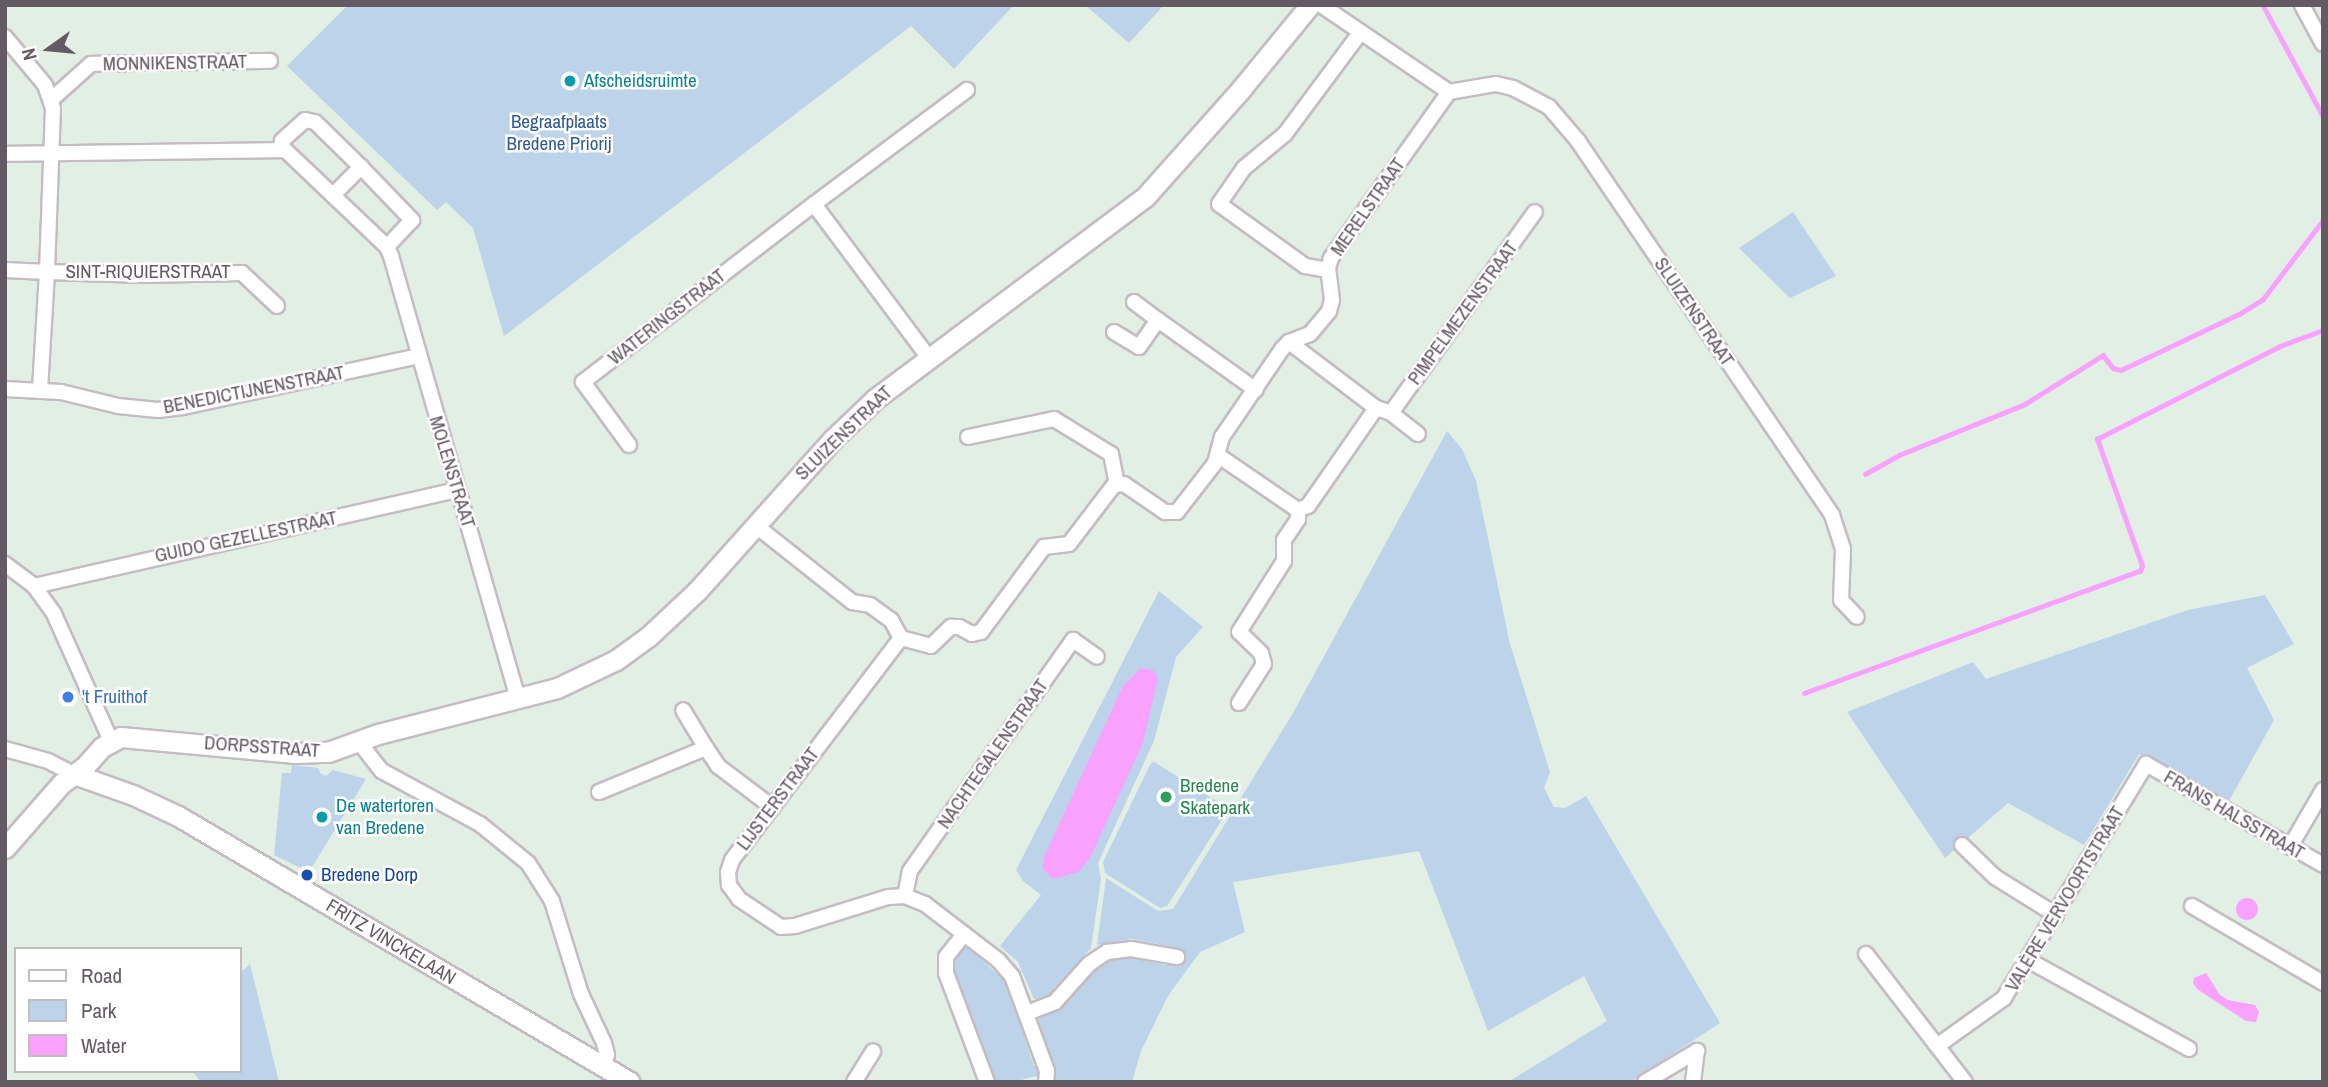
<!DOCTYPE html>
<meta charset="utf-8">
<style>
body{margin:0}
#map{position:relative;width:2328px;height:1087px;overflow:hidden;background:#e2efe5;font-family:"Archivo Narrow",sans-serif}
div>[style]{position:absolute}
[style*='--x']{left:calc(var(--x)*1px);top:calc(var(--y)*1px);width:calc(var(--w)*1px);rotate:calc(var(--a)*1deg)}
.green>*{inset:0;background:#bcd3e9}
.water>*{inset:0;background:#f8a1ff}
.round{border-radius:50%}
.stream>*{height:4.5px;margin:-2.25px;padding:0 2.25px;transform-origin:2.25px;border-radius:2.25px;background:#f8a1ff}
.roads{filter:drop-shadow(2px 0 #c5bcc3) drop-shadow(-2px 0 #c5bcc3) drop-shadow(0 2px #c5bcc3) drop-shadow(0 -2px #c5bcc3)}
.street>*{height:14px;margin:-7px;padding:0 7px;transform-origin:7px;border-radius:7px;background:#fff}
.secondary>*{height:19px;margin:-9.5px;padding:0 9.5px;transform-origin:9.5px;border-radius:9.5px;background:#fff}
.dots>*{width:19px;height:19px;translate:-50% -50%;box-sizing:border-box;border:4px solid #fff;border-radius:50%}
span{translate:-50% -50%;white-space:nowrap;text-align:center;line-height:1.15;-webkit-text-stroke:5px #fff;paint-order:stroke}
.street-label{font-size:19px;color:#645a64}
.culture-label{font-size:19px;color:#0d838f}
.left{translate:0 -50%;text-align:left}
.park-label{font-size:19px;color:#2f5b8f}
.shop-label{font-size:19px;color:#366cbe}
.leisure-label{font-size:19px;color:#27864d}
.transit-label{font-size:19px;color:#164399}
.frame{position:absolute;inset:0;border:7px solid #645a64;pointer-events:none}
.legend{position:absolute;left:14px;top:947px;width:228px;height:126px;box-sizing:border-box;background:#fff;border:2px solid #c1bdc1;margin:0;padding:9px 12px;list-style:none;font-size:21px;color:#645a64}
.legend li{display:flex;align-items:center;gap:14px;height:35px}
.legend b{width:35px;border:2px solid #c1bdc1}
.north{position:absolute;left:14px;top:14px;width:70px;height:70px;-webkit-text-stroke:5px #fff;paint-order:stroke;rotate:255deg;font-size:19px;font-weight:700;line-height:28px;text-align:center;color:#645a64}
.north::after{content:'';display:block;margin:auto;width:24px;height:32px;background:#645a64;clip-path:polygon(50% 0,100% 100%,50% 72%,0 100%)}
</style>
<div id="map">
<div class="green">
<div style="clip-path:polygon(348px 5px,1014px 5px,954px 69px,911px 26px,504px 336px,473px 228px,446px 202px,437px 210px,287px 66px)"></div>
<div style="clip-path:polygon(1085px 5px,1164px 5px,1129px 43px)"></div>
<div style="clip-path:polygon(1793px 212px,1836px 276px,1790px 298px,1739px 248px)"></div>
<div style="clip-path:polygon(1447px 431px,1462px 449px,1476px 481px,1510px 644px,1550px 772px,1544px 788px,1554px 807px,1565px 808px,1586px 796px,1720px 1023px,1630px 1082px,1508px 1082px,1607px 1021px,1584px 976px,1488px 1031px,1419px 851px,1233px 882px,1245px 932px,1200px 952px,1168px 996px,1141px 1051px,1132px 1082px,1057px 1082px,1036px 1025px,1043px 1012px,1072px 997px,1101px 961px,1119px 955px,1165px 965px,1166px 960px,1178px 962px,1181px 951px,1169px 946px,1132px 939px,1097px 945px,1106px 878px,1158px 911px,1173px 909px,1293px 713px)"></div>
<div style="clip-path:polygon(1159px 591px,1203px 627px,1176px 657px,1154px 741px,1098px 863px,1101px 879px,1091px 948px,1053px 989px,1055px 993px,1048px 999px,1034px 999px,1018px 962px,1000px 946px,1041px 895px,1023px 881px,1016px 870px)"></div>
<div style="clip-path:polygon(2265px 595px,2294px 644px,2247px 668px,2274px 720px,2229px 801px,2139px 754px,2084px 845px,2008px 803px,1945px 858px,1847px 712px,1973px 662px,1986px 679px,2188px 610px)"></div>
<div style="clip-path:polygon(1154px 762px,1229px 809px,1167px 906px,1160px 908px,1105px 873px,1103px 862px,1151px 763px)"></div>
<div style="clip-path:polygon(292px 765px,318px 768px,320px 773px,326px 776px,333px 770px,366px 779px,309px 872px,274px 855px,282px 773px,291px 773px)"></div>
<div style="clip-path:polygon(968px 946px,1006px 983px,1034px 1066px,1040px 1066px,1041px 1075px,1013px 1082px,991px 1082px,970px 1009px,966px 1009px,952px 976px,951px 960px,960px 948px)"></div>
<div style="clip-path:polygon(250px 964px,279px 1082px,201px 1082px,192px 1071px,240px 1071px,240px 973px)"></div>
</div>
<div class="water">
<div style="clip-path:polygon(1141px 668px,1153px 670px,1158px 678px,1143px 743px,1090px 858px,1078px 872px,1053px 879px,1043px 869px,1044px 857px,1123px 686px)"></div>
<div class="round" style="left:2236px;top:898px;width:22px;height:22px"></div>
<div style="clip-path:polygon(2206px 973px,2220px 995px,2228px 1000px,2255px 1005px,2259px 1012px,2256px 1022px,2246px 1021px,2197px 989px,2193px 983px,2194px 978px)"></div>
</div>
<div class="stream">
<div style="--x:2263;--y:5;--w:126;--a:61.6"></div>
<div style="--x:1865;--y:474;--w:39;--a:-29"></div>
<div style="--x:1899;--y:455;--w:136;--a:-22"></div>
<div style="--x:2025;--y:404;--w:92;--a:-32.1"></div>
<div style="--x:2103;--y:355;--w:16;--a:52"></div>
<div style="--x:2113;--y:368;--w:8;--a:14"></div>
<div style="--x:2121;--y:370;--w:133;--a:-25.4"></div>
<div style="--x:2241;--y:313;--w:26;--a:-32"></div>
<div style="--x:2263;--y:299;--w:99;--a:-52.8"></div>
<div style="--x:1804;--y:693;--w:357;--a:-20"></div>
<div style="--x:2140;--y:571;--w:5;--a:-68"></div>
<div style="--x:2142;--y:566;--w:135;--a:-109.5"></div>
<div style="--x:2097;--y:439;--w:205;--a:-26.9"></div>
<div style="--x:2280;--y:346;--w:46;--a:-20.4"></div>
</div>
<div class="roads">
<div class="street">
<div style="--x:1321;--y:5;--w:155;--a:34.2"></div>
<div style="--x:2302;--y:5;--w:44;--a:61.7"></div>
<div style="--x:5;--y:37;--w:62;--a:50.2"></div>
<div style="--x:45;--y:85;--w:24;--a:71"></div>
<div style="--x:53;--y:108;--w:164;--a:92.1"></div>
<div style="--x:47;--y:272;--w:97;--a:1.8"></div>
<div style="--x:144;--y:275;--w:98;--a:-1.2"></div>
<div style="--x:242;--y:273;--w:48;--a:43.3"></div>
<div style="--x:1449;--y:92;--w:48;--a:-9.7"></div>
<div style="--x:1496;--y:84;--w:17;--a:13"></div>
<div style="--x:1513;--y:88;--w:41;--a:27.8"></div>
<div style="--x:1549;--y:107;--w:45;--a:49.5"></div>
<div style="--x:1578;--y:141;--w:452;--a:55.8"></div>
<div style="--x:1832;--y:515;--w:36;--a:72"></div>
<div style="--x:1843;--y:549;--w:51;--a:92.2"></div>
<div style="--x:1841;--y:600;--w:23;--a:47"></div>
<div style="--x:52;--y:99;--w:52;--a:-41.9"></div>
<div style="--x:91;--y:64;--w:179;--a:-1"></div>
<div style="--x:5;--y:154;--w:279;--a:-0.8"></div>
<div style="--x:361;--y:167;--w:74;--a:46.1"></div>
<div style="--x:412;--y:220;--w:37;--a:133"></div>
<div style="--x:333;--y:195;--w:40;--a:-45"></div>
<div style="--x:361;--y:167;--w:64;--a:-135.6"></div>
<div style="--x:315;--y:122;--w:10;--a:-169"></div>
<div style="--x:305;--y:120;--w:31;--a:138"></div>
<div style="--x:282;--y:141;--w:5;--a:101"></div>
<div style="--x:281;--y:146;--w:146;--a:43.6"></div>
<div style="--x:387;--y:247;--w:10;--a:66"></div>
<div style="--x:391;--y:256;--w:460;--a:74"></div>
<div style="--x:5;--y:270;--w:42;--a:2.7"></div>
<div style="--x:47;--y:272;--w:117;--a:93.4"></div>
<div style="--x:1328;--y:270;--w:23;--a:-170"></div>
<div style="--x:1305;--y:266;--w:106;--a:-144.2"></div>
<div style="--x:1219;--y:204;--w:44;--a:-55.2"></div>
<div style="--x:1244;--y:168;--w:53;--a:-39.7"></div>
<div style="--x:1285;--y:134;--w:126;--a:-53.4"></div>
<div style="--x:1134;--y:302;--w:30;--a:37"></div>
<div style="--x:1114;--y:332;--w:29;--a:31"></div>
<div style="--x:1139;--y:347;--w:33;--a:-55"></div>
<div style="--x:1158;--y:320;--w:120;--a:35.5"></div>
<div style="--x:1289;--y:342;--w:109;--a:37.2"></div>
<div style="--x:1376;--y:408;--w:16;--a:18"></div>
<div style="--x:1391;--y:413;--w:34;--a:38"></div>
<div style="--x:929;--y:358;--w:192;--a:-126.8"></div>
<div style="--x:814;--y:204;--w:191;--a:-36.7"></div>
<div style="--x:5;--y:389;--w:56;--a:3.1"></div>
<div style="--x:61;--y:392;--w:59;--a:13.8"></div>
<div style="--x:118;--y:406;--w:40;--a:5.7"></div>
<div style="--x:158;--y:410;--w:25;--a:-7"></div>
<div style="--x:183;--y:407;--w:241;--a:-12.2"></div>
<div style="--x:1391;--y:413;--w:247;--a:-54.4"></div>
<div style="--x:968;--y:437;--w:88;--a:-11.8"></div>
<div style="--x:1054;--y:419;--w:67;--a:31.6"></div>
<div style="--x:1111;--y:454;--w:31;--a:79"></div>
<div style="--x:629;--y:445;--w:78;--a:-126.1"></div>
<div style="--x:583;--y:382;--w:292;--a:-37.6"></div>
<div style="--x:1219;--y:456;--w:96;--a:34.4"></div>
<div style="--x:1298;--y:510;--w:11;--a:-22"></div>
<div style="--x:1308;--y:506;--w:119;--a:-55.2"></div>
<div style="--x:755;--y:525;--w:124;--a:38.4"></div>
<div style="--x:852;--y:602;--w:18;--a:9"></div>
<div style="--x:870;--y:605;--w:26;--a:36"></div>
<div style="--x:891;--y:620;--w:21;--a:61"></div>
<div style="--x:901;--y:638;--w:31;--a:15"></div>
<div style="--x:931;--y:646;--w:28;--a:-44"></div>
<div style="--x:951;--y:627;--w:8;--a:0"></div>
<div style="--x:959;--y:627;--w:15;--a:28"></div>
<div style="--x:972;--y:634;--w:9;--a:-13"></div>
<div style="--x:981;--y:632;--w:106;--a:-53.5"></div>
<div style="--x:1044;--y:547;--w:25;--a:-7"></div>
<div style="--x:1069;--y:544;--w:74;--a:-52.7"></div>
<div style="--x:1114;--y:485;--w:10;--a:-6"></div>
<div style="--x:1124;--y:484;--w:50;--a:34.3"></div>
<div style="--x:1165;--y:512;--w:12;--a:0"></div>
<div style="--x:1177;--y:512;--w:62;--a:-52.2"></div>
<div style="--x:1215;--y:463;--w:27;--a:-75"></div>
<div style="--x:1222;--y:437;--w:107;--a:-55.7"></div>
<div style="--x:1282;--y:349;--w:10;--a:-45"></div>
<div style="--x:1289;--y:342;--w:22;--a:-21"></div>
<div style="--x:1310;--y:334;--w:30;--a:-50"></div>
<div style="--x:1329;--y:311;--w:11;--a:-75"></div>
<div style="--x:1332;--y:300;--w:32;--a:-97"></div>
<div style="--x:1328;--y:268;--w:10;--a:-73"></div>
<div style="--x:1331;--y:258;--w:204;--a:-54.6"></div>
<div style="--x:5;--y:564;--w:36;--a:37"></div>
<div style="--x:34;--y:586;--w:34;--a:54"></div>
<div style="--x:54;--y:614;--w:139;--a:65.8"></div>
<div style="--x:34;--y:586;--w:435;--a:-12.8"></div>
<div style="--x:901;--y:638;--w:279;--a:127.3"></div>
<div style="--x:732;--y:860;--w:13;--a:108"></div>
<div style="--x:728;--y:872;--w:13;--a:86"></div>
<div style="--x:729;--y:885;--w:17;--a:54"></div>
<div style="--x:739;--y:899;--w:50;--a:33.7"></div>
<div style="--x:781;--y:927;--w:14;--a:-4"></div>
<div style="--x:795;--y:926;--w:97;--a:-17.3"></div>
<div style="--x:888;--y:897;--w:17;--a:-3"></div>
<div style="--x:905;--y:896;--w:22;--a:22"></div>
<div style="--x:925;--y:904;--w:92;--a:37.5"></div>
<div style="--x:998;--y:960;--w:21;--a:49"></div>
<div style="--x:1012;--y:976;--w:101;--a:69.8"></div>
<div style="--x:1047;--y:1071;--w:11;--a:95"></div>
<div style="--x:1239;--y:703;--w:46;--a:-57.3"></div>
<div style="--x:1264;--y:664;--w:11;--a:-105"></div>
<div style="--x:1261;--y:653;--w:30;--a:-136"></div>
<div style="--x:1239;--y:632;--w:84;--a:-57.6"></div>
<div style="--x:1284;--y:561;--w:21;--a:-90"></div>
<div style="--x:1284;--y:540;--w:25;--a:-56"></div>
<div style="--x:1298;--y:519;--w:9;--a:-90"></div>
<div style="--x:359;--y:742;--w:37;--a:52"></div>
<div style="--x:382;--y:771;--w:111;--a:28.4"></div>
<div style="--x:480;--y:824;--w:62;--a:39.1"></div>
<div style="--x:528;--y:863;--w:45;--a:57.7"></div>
<div style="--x:552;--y:901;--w:97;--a:72.7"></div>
<div style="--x:581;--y:994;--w:54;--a:64.9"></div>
<div style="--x:604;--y:1043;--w:12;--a:76"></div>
<div style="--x:607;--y:1055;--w:13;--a:108"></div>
<div style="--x:706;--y:748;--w:22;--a:56"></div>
<div style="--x:718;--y:766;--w:68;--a:37.2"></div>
<div style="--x:5;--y:749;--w:45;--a:15.6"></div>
<div style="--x:48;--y:761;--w:29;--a:27"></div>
<div style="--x:599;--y:792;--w:116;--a:-22.4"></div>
<div style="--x:706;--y:748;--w:44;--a:-121.2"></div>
<div style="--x:1962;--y:845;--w:46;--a:44.1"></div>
<div style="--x:1995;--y:877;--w:72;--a:31.9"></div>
<div style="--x:2290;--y:847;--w:66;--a:-59.9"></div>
<div style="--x:905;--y:896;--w:25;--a:-79"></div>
<div style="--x:910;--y:871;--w:283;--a:-54.8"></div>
<div style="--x:1073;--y:640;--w:29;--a:35"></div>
<div style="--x:2192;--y:906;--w:152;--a:30.4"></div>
<div style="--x:964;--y:934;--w:29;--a:128"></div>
<div style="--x:946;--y:957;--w:16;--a:90"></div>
<div style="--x:946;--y:973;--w:116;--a:69.4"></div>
<div style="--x:1866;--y:954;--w:162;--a:52.3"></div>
<div style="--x:2028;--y:960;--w:184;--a:28.9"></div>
<div style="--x:1027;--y:1013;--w:30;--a:-21"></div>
<div style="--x:1055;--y:1002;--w:51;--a:-48.2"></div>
<div style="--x:1089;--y:964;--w:22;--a:-34"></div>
<div style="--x:1107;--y:952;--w:24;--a:-7"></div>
<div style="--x:1131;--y:949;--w:47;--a:9.9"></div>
<div style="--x:1937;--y:1046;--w:82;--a:-35.6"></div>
<div style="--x:2004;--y:998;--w:274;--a:-58.7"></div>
<div style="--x:2146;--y:764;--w:204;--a:29.7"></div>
<div style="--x:854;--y:1082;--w:36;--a:-58"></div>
<div style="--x:1645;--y:1082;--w:61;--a:-30.8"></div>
<div style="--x:1693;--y:1082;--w:31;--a:-83"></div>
</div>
<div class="secondary">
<div style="--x:74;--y:774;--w:63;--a:19.6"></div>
<div style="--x:133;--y:795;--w:50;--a:25"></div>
<div style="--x:178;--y:816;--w:524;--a:30.48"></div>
<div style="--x:5;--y:848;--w:86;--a:-48.8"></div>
<div style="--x:62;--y:783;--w:29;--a:-36"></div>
<div style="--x:85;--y:766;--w:25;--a:-48"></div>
<div style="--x:102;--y:747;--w:21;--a:-28"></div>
<div style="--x:121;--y:737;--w:175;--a:5.3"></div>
<div style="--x:295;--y:753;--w:33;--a:-2"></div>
<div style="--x:328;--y:752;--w:53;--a:-19.8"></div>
<div style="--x:378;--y:734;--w:185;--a:-14.4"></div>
<div style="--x:557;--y:688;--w:65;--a:-25.4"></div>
<div style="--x:616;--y:660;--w:41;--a:-36"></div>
<div style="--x:649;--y:636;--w:66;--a:-43.2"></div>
<div style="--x:697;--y:591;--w:204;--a:-48.2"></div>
<div style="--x:833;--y:439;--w:58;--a:-43.6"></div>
<div style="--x:875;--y:399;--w:337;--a:-36.8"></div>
<div style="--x:1145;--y:197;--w:146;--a:-48.3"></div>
<div style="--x:1242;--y:88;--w:107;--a:-50.7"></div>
</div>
</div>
<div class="dots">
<div style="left:570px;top:81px;background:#0f9aa8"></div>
<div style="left:68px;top:697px;background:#3f7fe0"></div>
<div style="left:1166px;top:797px;background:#2e9e5b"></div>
<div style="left:322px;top:817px;background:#0f9aa8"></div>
<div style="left:307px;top:875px;background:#1a4fb4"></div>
</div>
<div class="street-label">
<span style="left:175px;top:63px;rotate:-1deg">MONNIKENSTRAAT</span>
<span style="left:1368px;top:207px;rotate:-55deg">MERELSTRAAT</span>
<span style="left:148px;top:272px">SINT-RIQUIERSTRAAT</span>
<span style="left:1694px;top:312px;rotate:56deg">SLUIZENSTRAAT</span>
<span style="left:1463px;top:313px;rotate:-54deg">PIMPELMEZENSTRAAT</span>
<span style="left:667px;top:317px;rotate:-38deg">WATERINGSTRAAT</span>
<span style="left:254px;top:390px;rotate:-11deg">BENEDICTIJNENSTRAAT</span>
<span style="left:844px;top:433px;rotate:-44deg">SLUIZENSTRAAT</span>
<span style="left:452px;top:472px;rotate:73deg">MOLENSTRAAT</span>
<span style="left:246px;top:537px;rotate:-12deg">GUIDO GEZELLESTRAAT</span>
<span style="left:262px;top:747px;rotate:4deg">DORPSSTRAAT</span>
<span style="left:993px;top:754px;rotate:-55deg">NACHTEGALENSTRAAT</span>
<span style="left:778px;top:799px;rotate:-53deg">LIJSTERSTRAAT</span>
<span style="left:2234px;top:815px;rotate:30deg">FRANS HALSSTRAAT</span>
<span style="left:2065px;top:899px;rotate:-59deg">VALÈRE VERVOORTSTRAAT</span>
<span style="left:391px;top:942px;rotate:31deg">FRITZ VINCKELAAN</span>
</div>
<div class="culture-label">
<span class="left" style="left:584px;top:81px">Afscheidsruimte</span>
<span class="left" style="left:336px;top:817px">De watertoren<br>van Bredene</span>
</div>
<div class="park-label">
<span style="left:559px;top:133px">Begraafplaats<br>Bredene Priorij</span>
</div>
<div class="shop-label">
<span class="left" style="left:82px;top:697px">'t Fruithof</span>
</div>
<div class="leisure-label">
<span class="left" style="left:1180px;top:797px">Bredene<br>Skatepark</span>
</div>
<div class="transit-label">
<span class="left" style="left:321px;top:875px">Bredene Dorp</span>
</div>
<div class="frame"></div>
<ul class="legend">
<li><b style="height:9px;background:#fff"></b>Road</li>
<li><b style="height:19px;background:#bcd3e9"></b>Park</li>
<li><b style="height:19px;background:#f8a1ff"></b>Water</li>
</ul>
<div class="north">N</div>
</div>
